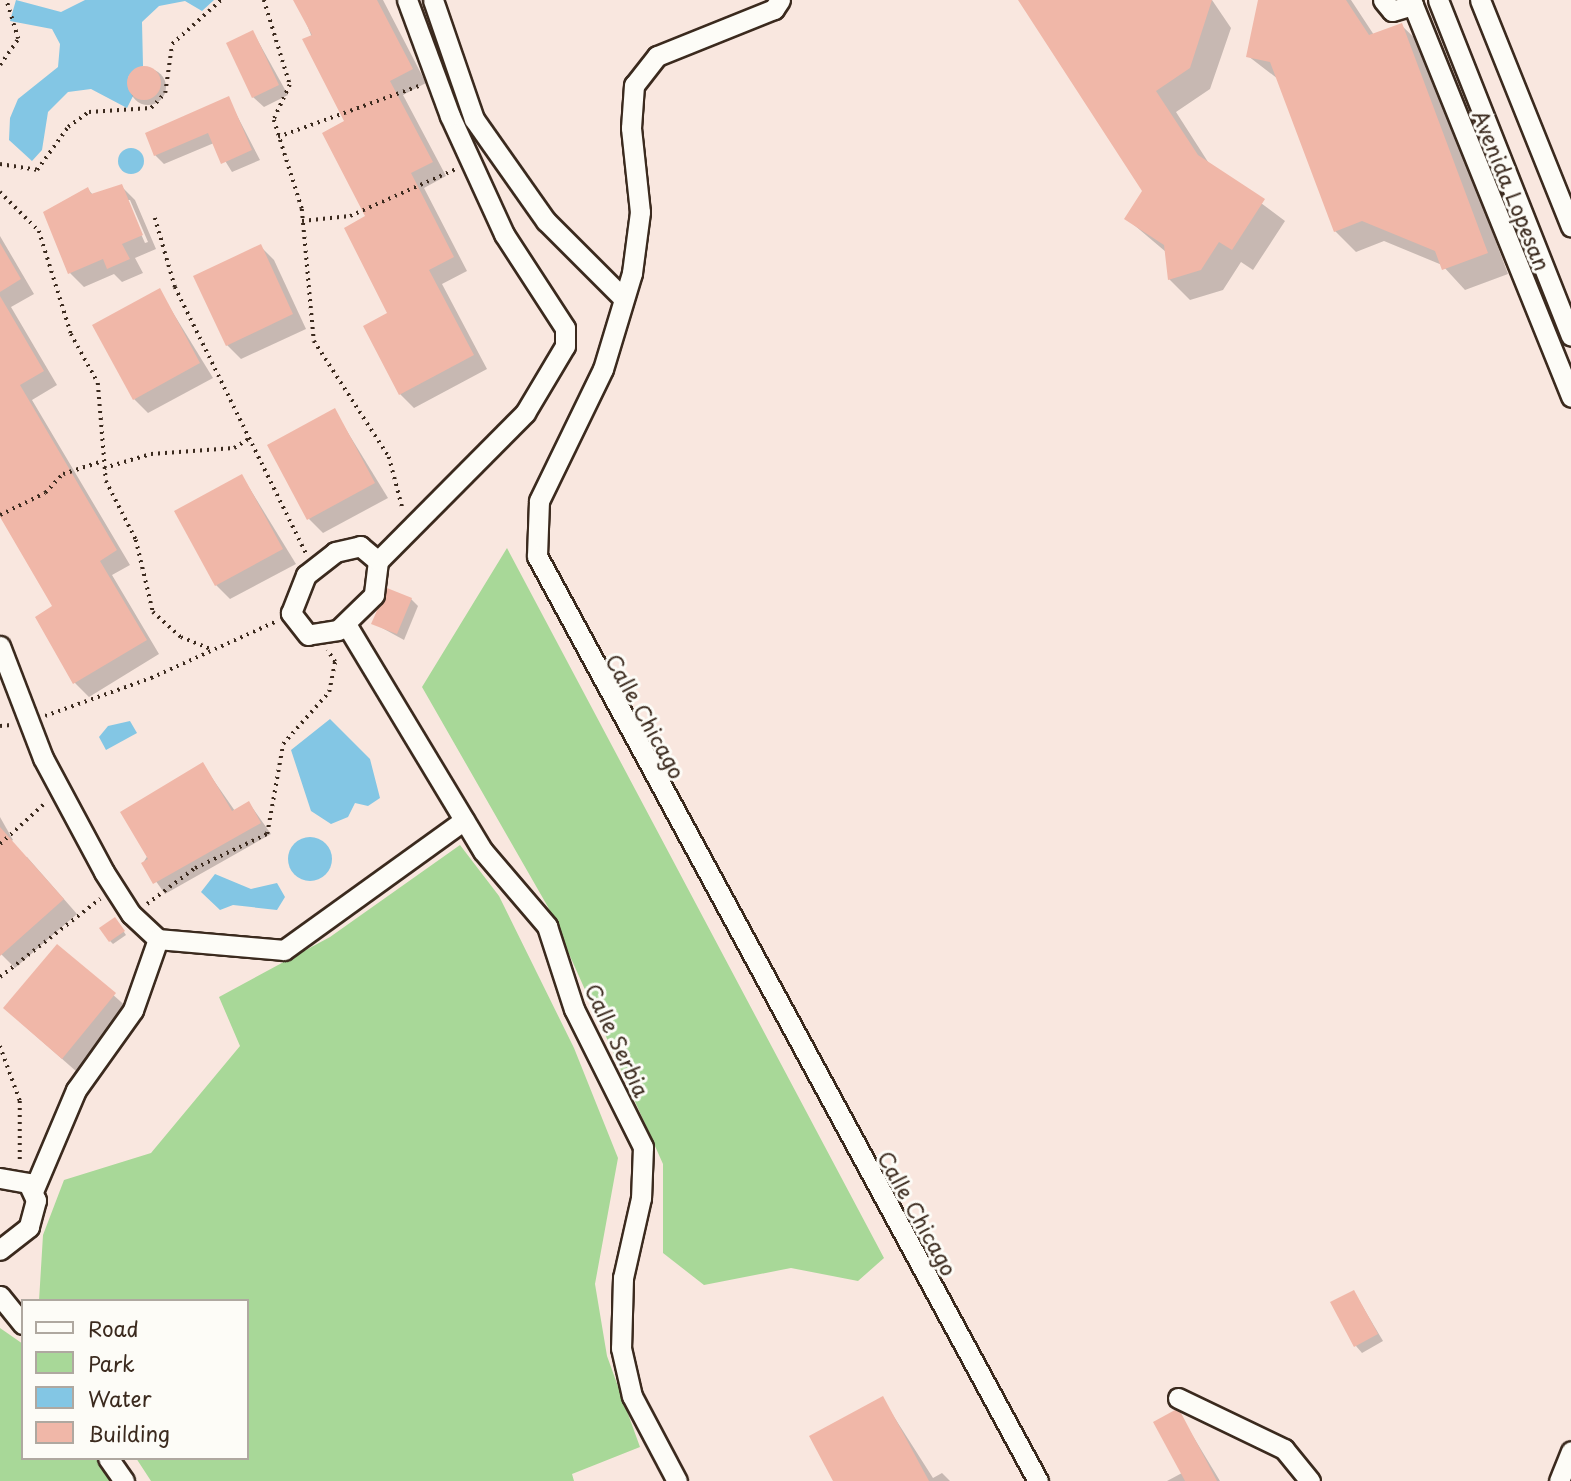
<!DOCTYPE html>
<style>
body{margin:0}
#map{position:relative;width:1571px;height:1481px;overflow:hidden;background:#f9e7df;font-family:"Playpen Sans",sans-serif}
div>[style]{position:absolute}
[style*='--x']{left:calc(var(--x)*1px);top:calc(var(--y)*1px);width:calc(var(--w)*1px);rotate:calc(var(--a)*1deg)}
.green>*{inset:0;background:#a8d898}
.water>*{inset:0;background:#83c6e4}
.round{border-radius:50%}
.shadow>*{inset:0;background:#0003}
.building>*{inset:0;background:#f0b7a8}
.path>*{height:3.5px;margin-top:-1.75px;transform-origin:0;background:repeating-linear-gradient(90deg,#3b2a1e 0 2px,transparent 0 7px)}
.roads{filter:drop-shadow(2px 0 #3b2a1e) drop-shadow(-2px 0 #3b2a1e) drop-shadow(0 2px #3b2a1e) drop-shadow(0 -2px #3b2a1e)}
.minor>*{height:19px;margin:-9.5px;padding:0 9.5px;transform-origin:9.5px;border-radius:9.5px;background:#fdfcf7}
span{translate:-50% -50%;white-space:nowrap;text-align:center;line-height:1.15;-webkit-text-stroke:6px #fdfcf7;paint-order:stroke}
.street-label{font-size:21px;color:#3b2a1e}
.legend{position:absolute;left:21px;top:1299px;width:228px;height:161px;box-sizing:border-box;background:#fdfcf7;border:2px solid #afa8a0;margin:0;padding:9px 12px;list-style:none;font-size:21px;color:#3b2a1e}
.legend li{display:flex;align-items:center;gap:14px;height:35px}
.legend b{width:35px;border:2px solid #afa8a0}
</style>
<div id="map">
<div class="green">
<div style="clip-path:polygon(507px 548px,884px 1258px,858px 1281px,791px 1268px,704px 1285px,663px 1253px,663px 1164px,548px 907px,422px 687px)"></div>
<div style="clip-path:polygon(460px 845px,499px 896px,574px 1048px,618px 1158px,595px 1284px,607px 1356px,640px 1447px,572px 1474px,574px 1481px,151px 1481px,136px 1458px,247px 1458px,247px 1301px,39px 1301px,43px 1235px,64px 1180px,151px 1153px,240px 1046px,219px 997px,330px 937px)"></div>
<div style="clip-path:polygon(0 1328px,23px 1344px,23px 1458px,102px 1458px,116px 1481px,0 1481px)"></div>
</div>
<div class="water">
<div style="clip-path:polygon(16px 0,61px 12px,85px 0,214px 0,202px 11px,185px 1px,159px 6px,142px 22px,143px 66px,128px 77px,133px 96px,127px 108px,91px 89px,68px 92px,48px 112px,42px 150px,32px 161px,9px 140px,10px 118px,18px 99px,58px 67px,60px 44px,52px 29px,10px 21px)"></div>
<div class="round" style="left:118px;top:148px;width:26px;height:26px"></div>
<div style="clip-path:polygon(330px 719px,370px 759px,380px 798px,368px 806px,355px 803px,348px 817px,331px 824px,311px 811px,291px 750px)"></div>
<div style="clip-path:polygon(130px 721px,137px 733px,106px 750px,99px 737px,108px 726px)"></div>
<div class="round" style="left:288px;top:837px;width:44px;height:44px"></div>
<div style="clip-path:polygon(215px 874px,251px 889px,277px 883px,285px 897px,277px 910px,233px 905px,220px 910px,201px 892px)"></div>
</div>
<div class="shadow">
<div style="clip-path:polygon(297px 0,383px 0,426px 83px,403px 95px,446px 176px,424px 188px,467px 271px,442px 284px,487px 369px,414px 408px,400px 394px,390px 314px,346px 122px)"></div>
<div style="clip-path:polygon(1020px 0,1212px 0,1231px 28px,1210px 89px,1176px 112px,1210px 165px,1285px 221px,1253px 270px,1241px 262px,1223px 290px,1190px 300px,1169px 279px,1166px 252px,1127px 219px,1144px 191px)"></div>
<div style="clip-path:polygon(1260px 0,1351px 0,1374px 35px,1401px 25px,1422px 45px,1508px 274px,1465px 290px,1442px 265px,1384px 241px,1356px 252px,1335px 231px,1278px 79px,1248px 56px)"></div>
<div style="clip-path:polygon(253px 32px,288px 95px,264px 107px,253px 97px)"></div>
<div class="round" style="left:130px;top:69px;width:36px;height:36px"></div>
<div style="clip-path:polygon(228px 98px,260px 160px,232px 172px,214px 143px,164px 164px,155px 155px)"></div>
<div style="clip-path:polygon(evenodd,121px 186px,135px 200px,156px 249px,135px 258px,143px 273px,122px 282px,114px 274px,84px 287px,70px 273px,88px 189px,93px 195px,121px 186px,126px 200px,130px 200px,148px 242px,145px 243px,126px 200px)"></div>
<div style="clip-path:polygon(0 236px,34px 294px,11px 307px,57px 385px,32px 400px,130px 565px,112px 575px,159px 654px,89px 697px,75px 683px,54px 607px,0 515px)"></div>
<div style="clip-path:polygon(260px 246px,274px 260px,306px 329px,241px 359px,227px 345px)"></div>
<div style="clip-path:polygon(159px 290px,213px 378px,148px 413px,134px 399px)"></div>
<div style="clip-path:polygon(334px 410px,388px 498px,323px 533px,309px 519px)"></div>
<div style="clip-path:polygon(242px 476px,296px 564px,230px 599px,216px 585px)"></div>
<div style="clip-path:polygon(411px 599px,418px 606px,404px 640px,373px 623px)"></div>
<div style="clip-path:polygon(203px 765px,235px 811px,249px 803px,271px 834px,165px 894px,143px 863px)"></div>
<div style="clip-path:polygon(0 817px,13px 840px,0 848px)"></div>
<div style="clip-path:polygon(0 855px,27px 857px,77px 914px,15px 968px,0 953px)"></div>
<div style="clip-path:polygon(117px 922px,126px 935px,113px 944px,110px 941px)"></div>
<div style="clip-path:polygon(58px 946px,129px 1009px,77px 1072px,20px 1022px)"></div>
<div style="clip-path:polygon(1354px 1292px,1383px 1341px,1362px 1353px,1356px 1346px)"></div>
<div style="clip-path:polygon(882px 1398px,933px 1478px,942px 1473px,950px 1481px,834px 1481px)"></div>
<div style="clip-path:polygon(1185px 1423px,1220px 1481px,1167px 1481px,1182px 1473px)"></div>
</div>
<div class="building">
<div style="clip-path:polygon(293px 0,377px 0,413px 69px,390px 81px,433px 162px,411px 173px,454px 257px,429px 270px,474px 355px,399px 395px,363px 326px,387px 313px,344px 228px,365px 216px,322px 133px,344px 121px,302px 39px,312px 35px)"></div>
<div style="clip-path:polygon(1018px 0,1212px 0,1190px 68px,1156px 91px,1198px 155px,1265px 199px,1232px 250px,1219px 242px,1201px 270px,1168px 280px,1164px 245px,1124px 219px,1142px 191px)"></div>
<div style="clip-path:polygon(1258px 0,1346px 0,1369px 35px,1402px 23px,1488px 253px,1442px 270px,1435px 251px,1362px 221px,1334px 232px,1270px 62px,1246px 57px)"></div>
<div style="clip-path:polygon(253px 30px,279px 85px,252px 98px,226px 43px)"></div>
<div class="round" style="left:127px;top:66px;width:34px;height:34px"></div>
<div style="clip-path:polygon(229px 96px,252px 150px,221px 164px,208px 133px,154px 156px,145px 133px)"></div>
<div style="clip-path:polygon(122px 184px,143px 235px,122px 244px,130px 259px,107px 269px,103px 259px,68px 274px,43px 212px,88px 187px,91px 194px)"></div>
<div style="clip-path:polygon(0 243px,21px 279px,0 292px)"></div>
<div style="clip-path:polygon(261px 244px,293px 314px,226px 346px,193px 276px)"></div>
<div style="clip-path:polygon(160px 288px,200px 363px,133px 400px,92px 325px)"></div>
<div style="clip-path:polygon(0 296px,44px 371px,20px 385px,117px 550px,100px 561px,147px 640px,73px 684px,35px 617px,52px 606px,0 517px)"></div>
<div style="clip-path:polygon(335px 408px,375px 483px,307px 520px,267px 445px)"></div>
<div style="clip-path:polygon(242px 474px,283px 549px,215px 586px,174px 511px)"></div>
<div style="clip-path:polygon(387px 588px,412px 598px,397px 634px,371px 624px)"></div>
<div style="clip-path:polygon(203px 762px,232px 811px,249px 801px,261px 823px,153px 884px,141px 863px,148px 859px,120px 812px)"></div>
<div style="clip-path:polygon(0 827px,64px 899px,0 956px)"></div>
<div style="clip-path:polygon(115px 917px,125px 931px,109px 942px,99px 928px)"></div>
<div style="clip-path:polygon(57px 944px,116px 993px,62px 1059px,3px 1008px)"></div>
<div style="clip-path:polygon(1354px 1290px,1378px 1334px,1354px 1347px,1330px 1302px)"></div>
<div style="clip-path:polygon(883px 1396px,929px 1481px,833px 1481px,809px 1436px)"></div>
<div style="clip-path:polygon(1175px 1410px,1181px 1413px,1217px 1481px,1185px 1481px,1153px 1422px)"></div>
</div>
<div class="path">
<div style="--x:264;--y:0;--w:89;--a:73"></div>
<div style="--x:290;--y:85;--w:38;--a:115"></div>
<div style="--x:274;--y:120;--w:93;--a:72.5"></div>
<div style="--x:302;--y:209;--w:133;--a:84.8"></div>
<div style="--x:314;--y:341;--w:138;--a:57.1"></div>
<div style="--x:389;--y:457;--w:55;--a:75.2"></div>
<div style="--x:0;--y:65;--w:32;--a:-55"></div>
<div style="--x:18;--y:39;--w:41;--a:-107.1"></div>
<div style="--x:278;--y:137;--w:150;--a:-19.9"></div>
<div style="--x:0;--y:164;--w:37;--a:9"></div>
<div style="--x:37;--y:170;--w:53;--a:-54.2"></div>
<div style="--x:68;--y:127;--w:26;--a:-36"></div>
<div style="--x:89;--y:112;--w:62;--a:-3.7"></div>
<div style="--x:151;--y:108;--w:21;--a:-47"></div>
<div style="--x:165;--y:93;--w:49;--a:-81.9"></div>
<div style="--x:172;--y:44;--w:66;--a:-41.9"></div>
<div style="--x:0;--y:192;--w:55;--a:45"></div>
<div style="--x:39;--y:231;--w:108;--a:72.7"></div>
<div style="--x:71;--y:334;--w:56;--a:61.1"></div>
<div style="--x:98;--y:383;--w:98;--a:85.3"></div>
<div style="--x:106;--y:481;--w:66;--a:63"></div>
<div style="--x:136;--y:540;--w:74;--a:76.7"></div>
<div style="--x:153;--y:612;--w:38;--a:42"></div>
<div style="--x:181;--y:637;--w:31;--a:22"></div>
<div style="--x:155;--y:218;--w:72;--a:73.8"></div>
<div style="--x:175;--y:287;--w:297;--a:63.8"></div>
<div style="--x:302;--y:221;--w:48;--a:-5.9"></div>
<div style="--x:350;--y:216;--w:116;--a:-23.9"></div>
<div style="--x:104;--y:468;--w:49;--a:-16.6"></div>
<div style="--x:151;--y:454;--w:83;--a:-4.1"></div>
<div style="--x:234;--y:448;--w:19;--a:-32"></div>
<div style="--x:0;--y:515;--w:50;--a:-26.1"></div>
<div style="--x:45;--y:493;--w:26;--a:-47"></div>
<div style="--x:63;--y:474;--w:42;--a:-18"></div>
<div style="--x:45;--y:716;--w:113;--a:-19.7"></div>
<div style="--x:151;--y:678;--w:138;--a:-24.3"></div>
<div style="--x:0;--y:726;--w:11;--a:-5"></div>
<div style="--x:0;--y:844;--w:61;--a:-42.3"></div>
<div style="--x:147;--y:904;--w:60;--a:-36.9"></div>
<div style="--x:195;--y:868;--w:80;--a:-25.3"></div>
<div style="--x:267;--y:834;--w:91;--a:-79.9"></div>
<div style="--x:283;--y:744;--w:69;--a:-48.5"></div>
<div style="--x:329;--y:692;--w:31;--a:-79"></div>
<div style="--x:335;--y:662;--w:14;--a:-124"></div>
<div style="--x:0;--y:977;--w:127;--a:-38"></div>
<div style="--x:0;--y:1046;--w:59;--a:70"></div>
<div style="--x:20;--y:1101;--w:62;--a:90"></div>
</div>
<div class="roads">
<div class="minor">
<div style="--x:433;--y:0;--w:126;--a:71"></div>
<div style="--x:474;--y:119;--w:125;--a:54.8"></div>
<div style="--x:546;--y:221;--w:109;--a:45"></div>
<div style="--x:780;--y:0;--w:11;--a:124"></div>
<div style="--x:774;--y:9;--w:126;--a:158.1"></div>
<div style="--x:657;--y:56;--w:37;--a:128"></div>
<div style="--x:634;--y:85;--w:43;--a:94"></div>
<div style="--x:631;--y:128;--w:84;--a:83.9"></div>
<div style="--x:640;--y:212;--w:62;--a:97.5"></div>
<div style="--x:632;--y:273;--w:100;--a:106.8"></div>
<div style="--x:603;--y:369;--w:147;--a:115.9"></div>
<div style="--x:539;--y:501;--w:55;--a:92.1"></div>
<div style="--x:537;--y:556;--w:1052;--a:61.56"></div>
<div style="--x:1383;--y:0;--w:14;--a:51"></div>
<div style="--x:1392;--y:11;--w:22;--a:-16"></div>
<div style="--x:1411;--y:0;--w:428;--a:68"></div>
<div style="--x:1438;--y:0;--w:361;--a:68.4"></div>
<div style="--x:1480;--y:0;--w:244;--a:68.1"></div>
<div style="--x:360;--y:546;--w:23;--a:40"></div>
<div style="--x:378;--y:561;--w:34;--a:97"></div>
<div style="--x:374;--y:595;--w:50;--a:135.8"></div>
<div style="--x:338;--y:630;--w:30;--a:171"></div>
<div style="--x:308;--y:635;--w:28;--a:-128"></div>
<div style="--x:291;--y:613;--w:41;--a:-68.5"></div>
<div style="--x:306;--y:575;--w:37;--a:-38"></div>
<div style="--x:335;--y:552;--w:26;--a:-13"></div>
<div style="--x:378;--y:561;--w:209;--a:-45.2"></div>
<div style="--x:525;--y:413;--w:78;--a:-59.2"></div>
<div style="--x:565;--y:346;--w:18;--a:-90"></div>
<div style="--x:565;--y:328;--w:112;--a:-123"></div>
<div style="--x:504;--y:234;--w:130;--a:-114.6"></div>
<div style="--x:450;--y:116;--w:124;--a:-110.3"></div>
<div style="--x:346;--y:624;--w:265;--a:58.9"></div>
<div style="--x:483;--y:851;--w:99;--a:49.5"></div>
<div style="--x:547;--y:926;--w:87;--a:72"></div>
<div style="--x:574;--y:1009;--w:154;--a:63.4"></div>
<div style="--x:643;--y:1147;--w:51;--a:92.2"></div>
<div style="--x:641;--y:1198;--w:82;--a:102.7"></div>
<div style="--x:623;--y:1278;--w:70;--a:91.6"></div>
<div style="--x:621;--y:1348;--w:49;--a:77.1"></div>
<div style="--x:632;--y:1396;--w:96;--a:62.1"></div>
<div style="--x:0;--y:646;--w:120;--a:69"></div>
<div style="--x:43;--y:758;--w:129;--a:61.8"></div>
<div style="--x:104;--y:872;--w:50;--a:57.3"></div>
<div style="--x:131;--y:914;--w:37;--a:43"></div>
<div style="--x:158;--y:939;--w:126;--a:5"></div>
<div style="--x:284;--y:950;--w:222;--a:-35.8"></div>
<div style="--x:0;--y:1178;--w:28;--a:10"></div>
<div style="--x:28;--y:1183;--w:19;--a:65"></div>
<div style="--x:36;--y:1200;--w:28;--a:105"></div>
<div style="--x:29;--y:1227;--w:37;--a:142"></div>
<div style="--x:34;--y:1189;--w:108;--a:-67"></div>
<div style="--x:76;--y:1090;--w:98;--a:-54.5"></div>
<div style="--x:133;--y:1010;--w:75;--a:-70.6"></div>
<div style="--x:0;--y:1296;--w:36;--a:51"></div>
<div style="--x:1178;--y:1398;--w:118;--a:25.7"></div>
<div style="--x:1284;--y:1449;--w:41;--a:50.9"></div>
<div style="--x:108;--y:1458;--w:28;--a:55"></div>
<div style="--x:1559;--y:1481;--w:32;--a:-68"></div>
</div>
</div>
<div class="street-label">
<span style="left:1512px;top:190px;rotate:68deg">Avenida Lopesan</span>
<span style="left:646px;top:716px;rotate:61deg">Calle Chicago</span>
<span style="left:618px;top:1040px;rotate:65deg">Calle Serbia</span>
<span style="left:918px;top:1213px;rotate:61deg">Calle Chicago</span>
</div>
<ul class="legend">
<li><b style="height:9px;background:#fdfcf7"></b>Road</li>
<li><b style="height:19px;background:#a8d898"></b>Park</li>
<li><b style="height:19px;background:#83c6e4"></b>Water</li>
<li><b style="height:19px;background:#f0b7a8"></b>Building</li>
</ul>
</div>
